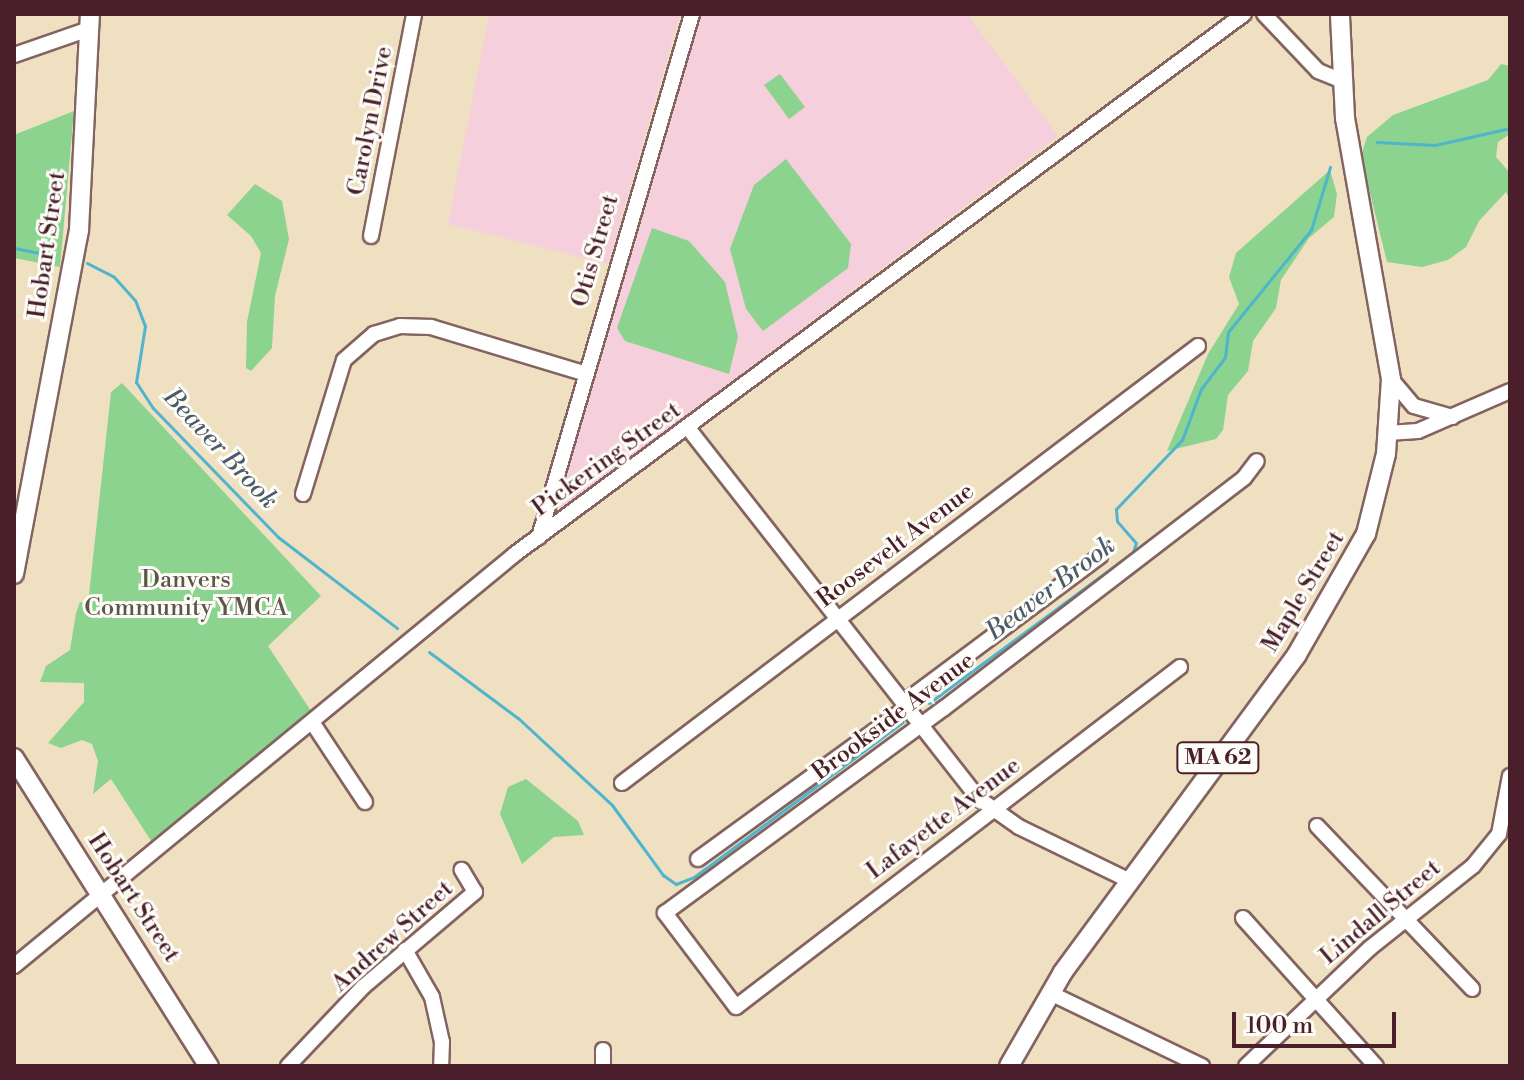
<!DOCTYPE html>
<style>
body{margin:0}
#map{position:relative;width:1524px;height:1080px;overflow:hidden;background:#f0e0c2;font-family:"Libre Bodoni",serif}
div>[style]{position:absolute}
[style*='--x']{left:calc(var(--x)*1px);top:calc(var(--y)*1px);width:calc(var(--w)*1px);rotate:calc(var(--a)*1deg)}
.built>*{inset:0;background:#f5cfdb}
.green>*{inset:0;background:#8bd38f}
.stream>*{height:3px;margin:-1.5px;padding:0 1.5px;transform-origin:1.5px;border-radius:1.5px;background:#4eb5cd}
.roads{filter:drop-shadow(2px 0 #846360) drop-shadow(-2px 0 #846360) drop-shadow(0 2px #846360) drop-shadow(0 -2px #846360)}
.minor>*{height:14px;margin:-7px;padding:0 7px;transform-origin:7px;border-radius:7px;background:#fff}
.major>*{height:18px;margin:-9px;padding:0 9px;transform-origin:9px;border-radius:9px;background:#fff}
span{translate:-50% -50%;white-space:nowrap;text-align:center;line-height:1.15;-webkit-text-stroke:6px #fdfcf7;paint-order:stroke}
.shield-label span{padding:2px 6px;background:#fdfcf7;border:2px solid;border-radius:6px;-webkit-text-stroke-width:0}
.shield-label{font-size:22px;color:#4a1f2b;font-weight:700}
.street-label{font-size:24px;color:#4a1f2b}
.park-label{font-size:24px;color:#5e5549}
.water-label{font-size:26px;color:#4c5b6c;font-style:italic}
.frame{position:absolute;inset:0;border:16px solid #4a1f2b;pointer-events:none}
.scale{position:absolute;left:1232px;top:1012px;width:164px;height:36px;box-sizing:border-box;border:4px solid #4a1f2b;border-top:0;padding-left:10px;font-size:24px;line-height:28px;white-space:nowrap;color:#4a1f2b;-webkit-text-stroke:6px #fdfcf7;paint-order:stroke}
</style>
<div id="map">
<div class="built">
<div style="clip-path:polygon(489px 14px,680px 14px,608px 264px,448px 224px)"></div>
<div style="clip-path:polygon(700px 14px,968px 15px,1058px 136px,563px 508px,554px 502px)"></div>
</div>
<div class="green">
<div style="clip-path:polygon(1501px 64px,1510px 66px,1510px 134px,1498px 142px,1496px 157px,1510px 173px,1510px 201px,1506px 192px,1479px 221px,1466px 247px,1448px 260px,1422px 267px,1387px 262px,1361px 156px,1367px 137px,1393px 115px,1488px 80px)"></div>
<div style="clip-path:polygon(780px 74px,805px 107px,789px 119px,764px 85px)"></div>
<div style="clip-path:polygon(74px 111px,60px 267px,14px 258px,14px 135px)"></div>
<div style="clip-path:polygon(786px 159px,851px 244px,848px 268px,763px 331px,746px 309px,730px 249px,754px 185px)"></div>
<div style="clip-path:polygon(1330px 170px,1337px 194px,1334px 217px,1309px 238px,1281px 280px,1276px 308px,1253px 341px,1248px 371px,1228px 395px,1223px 430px,1216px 439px,1167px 451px,1208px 354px,1239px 304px,1229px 277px,1236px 253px)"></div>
<div style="clip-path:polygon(255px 184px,282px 201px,289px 239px,275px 296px,272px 348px,251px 371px,246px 368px,247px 322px,261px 253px,251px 236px,227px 215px)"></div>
<div style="clip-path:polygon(652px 228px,689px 241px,725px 282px,738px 337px,729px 374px,625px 341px,617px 328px)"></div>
<div style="clip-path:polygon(122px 383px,321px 596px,268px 646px,313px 714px,155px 847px,111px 779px,93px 794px,98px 761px,92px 744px,82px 740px,61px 748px,48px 743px,84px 702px,84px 683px,40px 682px,46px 666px,70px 650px,76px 613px,80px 602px,88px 604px,111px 392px)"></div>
<div style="clip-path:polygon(526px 779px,578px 821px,584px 835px,554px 837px,522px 864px,500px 814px,508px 787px)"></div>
</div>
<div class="stream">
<div style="--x:1377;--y:142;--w:58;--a:3"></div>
<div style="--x:1435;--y:145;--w:77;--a:-12.8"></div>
<div style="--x:14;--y:248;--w:41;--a:11.3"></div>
<div style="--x:87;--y:263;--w:30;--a:27"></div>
<div style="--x:114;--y:277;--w:31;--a:48"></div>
<div style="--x:135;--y:300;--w:28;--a:69"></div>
<div style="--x:145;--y:326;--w:57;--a:99.1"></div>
<div style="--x:136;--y:382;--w:31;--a:57"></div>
<div style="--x:153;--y:408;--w:180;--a:45.9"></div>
<div style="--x:278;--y:537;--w:150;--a:37.4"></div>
<div style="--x:429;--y:652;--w:111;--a:36.6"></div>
<div style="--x:518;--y:718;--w:128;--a:42.8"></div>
<div style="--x:612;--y:805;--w:87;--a:53.9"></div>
<div style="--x:663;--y:875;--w:16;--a:35"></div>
<div style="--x:676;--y:884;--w:19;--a:-21"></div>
<div style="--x:694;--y:877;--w:260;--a:-36.6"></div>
<div style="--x:929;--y:703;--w:254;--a:-36.5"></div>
<div style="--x:1133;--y:552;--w:9;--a:-72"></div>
<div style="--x:1136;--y:543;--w:29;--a:-131"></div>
<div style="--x:1117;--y:521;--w:12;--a:-95"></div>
<div style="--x:1116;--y:509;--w:95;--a:-46.3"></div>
<div style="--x:1182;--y:440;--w:54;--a:-69.6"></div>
<div style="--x:1201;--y:389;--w:40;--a:-53"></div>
<div style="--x:1225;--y:357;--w:25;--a:-83"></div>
<div style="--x:1228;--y:332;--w:132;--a:-50.9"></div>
<div style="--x:1311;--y:230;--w:66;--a:-73.2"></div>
</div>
<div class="roads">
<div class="minor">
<div style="--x:1264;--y:14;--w:79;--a:46.5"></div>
<div style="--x:1318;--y:71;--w:24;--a:22"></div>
<div style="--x:14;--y:55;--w:79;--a:-19.1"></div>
<div style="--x:371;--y:236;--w:226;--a:-79"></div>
<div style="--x:1391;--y:379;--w:35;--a:50"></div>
<div style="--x:1414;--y:406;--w:40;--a:16"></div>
<div style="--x:688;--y:428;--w:470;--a:51.9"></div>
<div style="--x:978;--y:798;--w:50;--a:35.3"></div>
<div style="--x:1019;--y:827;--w:123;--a:25.9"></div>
<div style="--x:1388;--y:433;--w:30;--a:-4"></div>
<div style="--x:1418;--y:431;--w:100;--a:-23.5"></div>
<div style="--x:303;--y:494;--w:140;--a:-73"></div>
<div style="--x:344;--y:360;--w:40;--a:-41"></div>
<div style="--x:374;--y:334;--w:27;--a:-17"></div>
<div style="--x:400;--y:326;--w:31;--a:2"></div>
<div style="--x:431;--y:327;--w:159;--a:16.8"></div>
<div style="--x:539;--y:537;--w:545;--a:-73.69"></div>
<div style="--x:1180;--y:667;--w:559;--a:142.56"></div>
<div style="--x:736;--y:1007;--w:118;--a:-127.1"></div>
<div style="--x:665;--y:913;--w:345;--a:-36.3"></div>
<div style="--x:943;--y:709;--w:379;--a:-37.5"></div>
<div style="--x:1244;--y:478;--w:21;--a:-53"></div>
<div style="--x:903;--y:703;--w:246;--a:-36.7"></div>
<div style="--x:312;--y:722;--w:96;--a:56.5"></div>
<div style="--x:622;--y:783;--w:723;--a:-37.19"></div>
<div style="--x:1317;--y:826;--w:225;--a:46.4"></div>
<div style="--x:698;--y:859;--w:257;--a:-36"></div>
<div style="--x:1243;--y:918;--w:199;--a:48.1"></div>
<div style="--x:405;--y:950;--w:54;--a:60.1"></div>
<div style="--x:432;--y:997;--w:46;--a:77.5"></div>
<div style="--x:442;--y:1042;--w:24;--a:92"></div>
<div style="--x:14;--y:966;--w:649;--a:-39.43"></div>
<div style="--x:515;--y:554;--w:907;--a:-36.53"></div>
<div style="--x:1050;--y:993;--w:169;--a:25.7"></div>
<div style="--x:603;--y:1050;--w:16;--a:90"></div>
<div style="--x:288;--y:1066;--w:109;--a:-46.5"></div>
<div style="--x:363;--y:987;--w:147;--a:-40.3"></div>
<div style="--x:475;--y:892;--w:26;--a:-121"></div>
<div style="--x:1246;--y:1066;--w:171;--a:-43.6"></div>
<div style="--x:1370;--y:948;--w:132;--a:-38.5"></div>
<div style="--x:1473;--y:866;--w:41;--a:-50.9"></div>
<div style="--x:1499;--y:834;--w:59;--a:-79.3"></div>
</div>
<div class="major">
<div style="--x:14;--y:574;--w:350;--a:-79.3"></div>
<div style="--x:79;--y:230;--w:216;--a:-87.1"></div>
<div style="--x:14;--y:758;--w:365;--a:57.7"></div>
<div style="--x:1009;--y:1066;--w:108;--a:-60.1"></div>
<div style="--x:1063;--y:972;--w:393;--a:-53.6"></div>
<div style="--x:1296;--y:656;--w:141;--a:-60.2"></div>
<div style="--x:1366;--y:534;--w:82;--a:-76"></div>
<div style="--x:1386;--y:454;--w:75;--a:-86.2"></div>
<div style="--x:1391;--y:379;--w:265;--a:-100"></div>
<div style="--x:1345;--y:118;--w:104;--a:-92.8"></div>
</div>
</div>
<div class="shield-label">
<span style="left:1218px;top:758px">MA 62</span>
</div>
<div class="street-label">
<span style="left:371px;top:121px;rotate:-79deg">Carolyn Drive</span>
<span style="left:48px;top:245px;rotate:-82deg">Hobart Street</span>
<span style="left:596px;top:251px;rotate:-74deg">Otis Street</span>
<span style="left:607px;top:460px;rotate:-36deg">Pickering Street</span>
<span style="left:896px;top:546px;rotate:-37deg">Roosevelt Avenue</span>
<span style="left:1304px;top:592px;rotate:-59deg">Maple Street</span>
<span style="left:894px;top:717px;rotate:-37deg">Brookside Avenue</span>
<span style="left:944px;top:819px;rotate:-37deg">Lafayette Avenue</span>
<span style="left:133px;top:898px;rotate:57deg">Hobart Street</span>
<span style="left:1381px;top:913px;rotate:-40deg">Lindall Street</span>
<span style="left:393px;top:937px;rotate:-42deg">Andrew Street</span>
</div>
<div class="park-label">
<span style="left:186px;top:595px">Danvers<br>Community YMCA</span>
</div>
<div class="water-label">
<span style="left:220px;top:449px;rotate:47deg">Beaver Brook</span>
<span style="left:1051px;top:589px;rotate:-37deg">Beaver Brook</span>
</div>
<div class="frame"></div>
<div class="scale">100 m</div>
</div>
